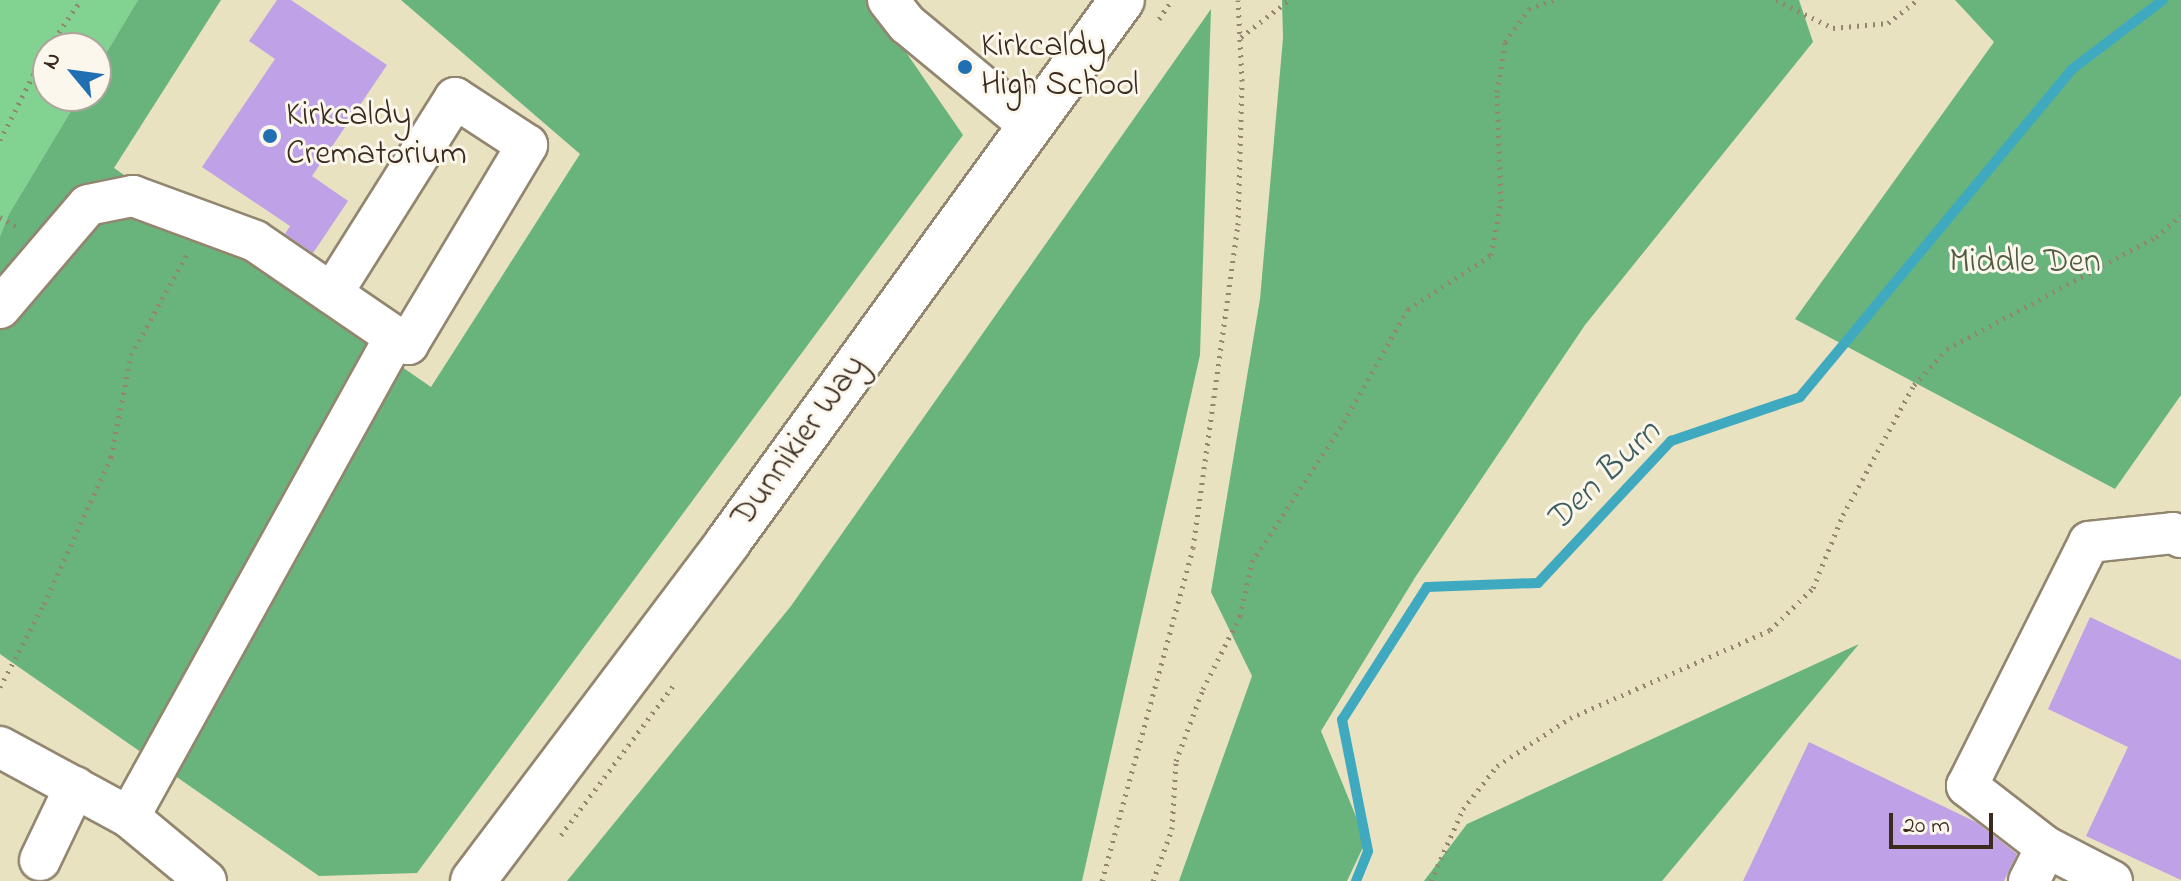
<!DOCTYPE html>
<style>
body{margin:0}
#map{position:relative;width:2181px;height:881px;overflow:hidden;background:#e9e2c1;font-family:"Indie Flower",sans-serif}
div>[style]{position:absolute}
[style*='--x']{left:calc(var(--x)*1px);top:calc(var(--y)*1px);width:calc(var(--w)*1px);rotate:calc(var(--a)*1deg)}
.green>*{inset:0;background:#82d292}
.forest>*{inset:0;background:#69b47c}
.stream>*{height:10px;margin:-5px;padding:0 5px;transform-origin:5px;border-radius:5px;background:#3faabf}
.building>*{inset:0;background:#bfa1e8}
.path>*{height:5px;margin-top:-2.5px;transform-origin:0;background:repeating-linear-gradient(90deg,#928670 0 2px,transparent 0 8px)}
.roads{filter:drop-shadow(2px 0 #928670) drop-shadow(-2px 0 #928670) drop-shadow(0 2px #928670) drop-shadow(0 -2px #928670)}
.minor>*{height:40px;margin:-20px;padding:0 20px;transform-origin:20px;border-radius:20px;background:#fff}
.major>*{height:44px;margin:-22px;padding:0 22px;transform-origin:22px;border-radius:22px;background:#fff}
.dots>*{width:22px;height:22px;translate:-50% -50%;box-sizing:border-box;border:4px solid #fbf7ec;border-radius:50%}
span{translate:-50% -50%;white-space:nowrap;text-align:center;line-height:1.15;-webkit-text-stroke:6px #fbf7ec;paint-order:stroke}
.poi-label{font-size:34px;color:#3b2a1e}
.left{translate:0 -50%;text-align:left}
.park-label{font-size:34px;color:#505c41}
.street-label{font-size:34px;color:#3b2a1e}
.water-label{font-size:36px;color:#3d5d5e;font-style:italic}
.north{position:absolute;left:32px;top:32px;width:80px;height:80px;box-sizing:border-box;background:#fbf7ec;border:2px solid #aea59a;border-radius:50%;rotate:299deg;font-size:22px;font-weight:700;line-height:32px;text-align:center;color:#3b2a1e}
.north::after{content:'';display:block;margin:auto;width:28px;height:36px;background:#1f6fb2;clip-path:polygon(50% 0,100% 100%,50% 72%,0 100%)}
.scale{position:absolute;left:1889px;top:813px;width:104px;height:36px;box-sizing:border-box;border:4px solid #3b2a1e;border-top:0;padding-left:10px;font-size:24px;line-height:28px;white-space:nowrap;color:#3b2a1e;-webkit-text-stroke:6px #fbf7ec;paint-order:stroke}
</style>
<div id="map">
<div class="green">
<div style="clip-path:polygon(0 0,138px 0,96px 70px,96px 48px,48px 48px,48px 96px,80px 96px,9px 214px,0 236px)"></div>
</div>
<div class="forest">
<div style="clip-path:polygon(138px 0,221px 0,114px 168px,431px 387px,580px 154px,401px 0,870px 0,963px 135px,417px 873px,319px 876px,0 654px,0 236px,9px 214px,80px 96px,96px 96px,96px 70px)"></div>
<div style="clip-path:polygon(1282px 0,1799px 0,1813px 42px,1585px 325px,1416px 576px,1321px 731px,1366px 841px,1347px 881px,1179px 881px,1252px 676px,1211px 592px,1260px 299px,1283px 38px)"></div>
<div style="clip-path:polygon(1955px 0,2181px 0,2181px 395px,2115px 489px,1795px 319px,1994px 42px)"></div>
<div style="clip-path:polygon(1211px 9px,1200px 355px,1082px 881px,567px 881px,791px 606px)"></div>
<div style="clip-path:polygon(1859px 644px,1662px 881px,1424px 881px,1467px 824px)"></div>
</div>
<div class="stream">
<div style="--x:1356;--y:881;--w:32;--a:-68"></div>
<div style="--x:1368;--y:851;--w:134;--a:-101.2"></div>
<div style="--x:1342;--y:720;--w:158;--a:-57.4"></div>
<div style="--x:1427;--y:587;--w:111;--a:-2.1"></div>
<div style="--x:1538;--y:583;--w:195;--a:-46.9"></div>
<div style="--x:1671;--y:441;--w:136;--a:-18.8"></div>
<div style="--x:1800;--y:397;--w:425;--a:-50.3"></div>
<div style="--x:2071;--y:70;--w:116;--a:-37.3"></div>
</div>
<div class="building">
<div style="clip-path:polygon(277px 0,291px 0,387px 65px,312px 176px,348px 201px,313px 253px,285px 234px,290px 226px,202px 167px,275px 59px,249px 41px)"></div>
<div style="clip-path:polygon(2090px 617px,2181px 660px,2181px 880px,2086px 836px,2128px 747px,2048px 709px)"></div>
<div style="clip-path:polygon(1809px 742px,1976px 822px,2017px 854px,2004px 881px,1743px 881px)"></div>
</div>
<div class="path">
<div style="--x:1776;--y:0;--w:64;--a:26.2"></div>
<div style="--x:1833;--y:28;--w:55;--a:-5.2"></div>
<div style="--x:1888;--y:23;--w:37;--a:-38"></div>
<div style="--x:1159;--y:19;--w:23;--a:-56"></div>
<div style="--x:1241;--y:37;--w:61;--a:-37.6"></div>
<div style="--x:0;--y:140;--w:99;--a:-62.9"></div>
<div style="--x:45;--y:52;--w:63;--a:-55.3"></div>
<div style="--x:0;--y:217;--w:23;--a:31"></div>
<div style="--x:0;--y:687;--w:94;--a:-62.1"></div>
<div style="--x:44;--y:604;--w:162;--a:-65.5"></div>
<div style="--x:111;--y:457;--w:104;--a:-78.9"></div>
<div style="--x:131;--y:355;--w:115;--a:-61"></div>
<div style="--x:561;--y:835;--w:186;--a:-53.1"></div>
<div style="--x:1102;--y:881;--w:345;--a:-74.7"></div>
<div style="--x:1193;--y:548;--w:326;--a:-82.1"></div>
<div style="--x:1238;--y:225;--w:144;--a:-88.4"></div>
<div style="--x:1242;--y:81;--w:81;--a:-92.8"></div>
<div style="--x:1153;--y:881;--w:55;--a:-69.9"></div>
<div style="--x:1172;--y:829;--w:68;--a:-86.6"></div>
<div style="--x:1176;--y:761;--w:77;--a:-69.4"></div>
<div style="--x:1203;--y:689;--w:82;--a:-63.1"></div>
<div style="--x:1240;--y:616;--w:55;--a:-77.5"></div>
<div style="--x:1252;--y:562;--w:168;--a:-56.7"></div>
<div style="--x:1344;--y:422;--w:130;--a:-60.5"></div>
<div style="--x:1408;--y:309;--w:99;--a:-33"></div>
<div style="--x:1491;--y:255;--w:55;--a:-79.5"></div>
<div style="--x:1501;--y:201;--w:109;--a:-92.1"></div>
<div style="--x:1497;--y:92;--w:51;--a:-80.9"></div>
<div style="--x:1505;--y:42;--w:41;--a:-54"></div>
<div style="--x:1529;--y:9;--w:27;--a:-20"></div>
<div style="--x:1431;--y:881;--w:79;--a:-66"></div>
<div style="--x:1463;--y:809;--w:55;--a:-51.7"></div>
<div style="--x:1497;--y:766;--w:87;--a:-33.3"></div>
<div style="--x:1570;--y:718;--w:219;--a:-23.7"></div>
<div style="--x:1770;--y:630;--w:60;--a:-44.3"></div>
<div style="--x:1813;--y:588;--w:79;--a:-67.7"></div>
<div style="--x:1843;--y:515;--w:148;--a:-61.4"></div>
<div style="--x:1914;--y:385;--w:49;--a:-47.5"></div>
<div style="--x:1947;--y:349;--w:237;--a:-28.2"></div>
<div style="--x:2156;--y:237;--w:33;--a:-41"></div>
</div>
<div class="roads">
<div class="minor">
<div style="--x:888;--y:0;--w:31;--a:52"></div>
<div style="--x:907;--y:24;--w:158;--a:39.6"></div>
<div style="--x:0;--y:308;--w:135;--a:-49.5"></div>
<div style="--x:88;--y:205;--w:46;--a:-11.3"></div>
<div style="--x:133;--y:196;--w:130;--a:20.2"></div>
<div style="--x:255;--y:241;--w:170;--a:34.4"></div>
<div style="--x:395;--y:337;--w:15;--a:28"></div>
<div style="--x:408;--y:344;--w:232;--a:-59.1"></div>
<div style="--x:527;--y:145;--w:86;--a:-146.9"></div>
<div style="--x:455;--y:98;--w:231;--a:122.2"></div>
<div style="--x:0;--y:747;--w:147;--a:28.5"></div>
<div style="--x:129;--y:817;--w:100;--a:39.7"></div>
<div style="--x:129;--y:817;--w:549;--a:-61.01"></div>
<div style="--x:40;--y:860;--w:81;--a:-64.4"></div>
<div style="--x:2029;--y:881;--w:38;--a:-63"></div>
<div style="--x:2112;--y:881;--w:74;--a:-152.7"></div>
<div style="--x:2046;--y:847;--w:100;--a:-142.3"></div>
<div style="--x:1967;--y:786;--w:273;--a:-63.4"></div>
<div style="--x:2089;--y:542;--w:84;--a:-6.1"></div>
<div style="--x:2173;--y:533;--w:9;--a:27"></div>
</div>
<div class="major">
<div style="--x:473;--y:881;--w:424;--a:-53"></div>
<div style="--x:728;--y:542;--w:670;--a:-53.99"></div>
</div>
</div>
<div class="dots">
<div style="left:965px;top:67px;background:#1f6fb2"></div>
<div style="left:270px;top:136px;background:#1f6fb2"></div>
</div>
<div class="poi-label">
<span class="left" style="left:981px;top:67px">Kirkcaldy<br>High School</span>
<span class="left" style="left:286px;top:136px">Kirkcaldy<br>Crematorium</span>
</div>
<div class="park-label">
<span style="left:2025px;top:264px">Middle Den</span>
</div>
<div class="street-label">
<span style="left:800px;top:442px;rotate:-54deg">Dunnikier Way</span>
</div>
<div class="water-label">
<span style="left:1604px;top:477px;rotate:-44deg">Den Burn</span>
</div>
<div class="north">N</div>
<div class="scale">20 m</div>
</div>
